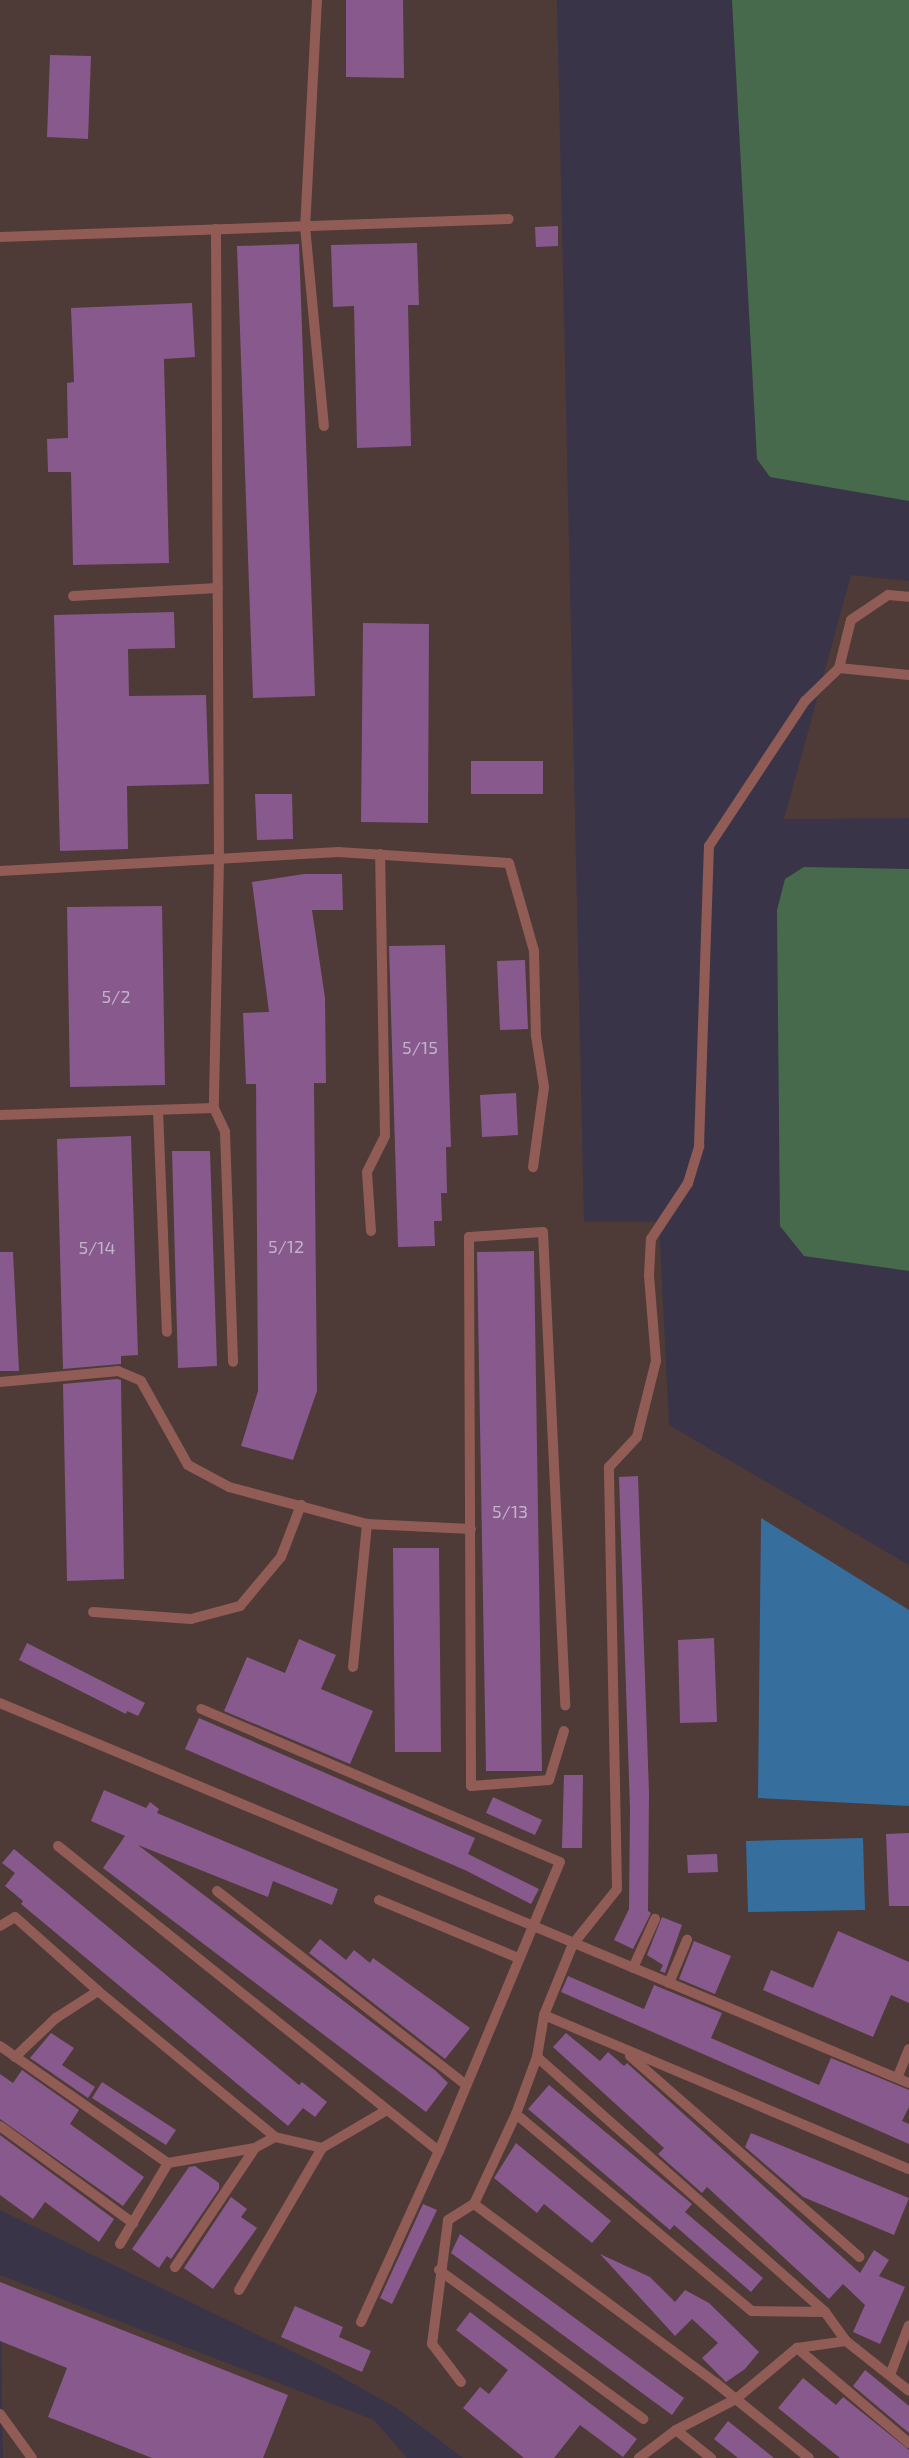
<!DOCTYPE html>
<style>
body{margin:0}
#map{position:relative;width:909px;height:2458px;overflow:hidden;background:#3a3449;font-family:"Exo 2",sans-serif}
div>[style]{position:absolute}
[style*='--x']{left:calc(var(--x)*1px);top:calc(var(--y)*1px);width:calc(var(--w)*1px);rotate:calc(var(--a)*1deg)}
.industrial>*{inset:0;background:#4e3a36}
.green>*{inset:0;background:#476a4d}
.water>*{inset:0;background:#366f9e}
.building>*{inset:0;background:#88598d}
.lane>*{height:10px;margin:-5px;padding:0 5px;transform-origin:5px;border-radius:5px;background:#905c55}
span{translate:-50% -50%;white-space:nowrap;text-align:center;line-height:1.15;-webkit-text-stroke:5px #201e27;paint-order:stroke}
.number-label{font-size:18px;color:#c1b3ca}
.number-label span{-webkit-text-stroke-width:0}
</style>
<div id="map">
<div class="industrial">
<div style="clip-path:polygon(0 0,557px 0,584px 1222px,659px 1222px,669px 1425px,909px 1565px,909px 2458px,463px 2458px,398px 2409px,322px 2366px,0 2210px)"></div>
<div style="clip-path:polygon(851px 575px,909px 581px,909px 818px,784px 819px)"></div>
<div style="clip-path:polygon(0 2275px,374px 2420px,407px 2458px,3px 2458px)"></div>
</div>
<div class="green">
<div style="clip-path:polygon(732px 0,909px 0,909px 501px,770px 477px,757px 459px)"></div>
<div style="clip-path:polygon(804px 867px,909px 869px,909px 1271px,804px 1256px,780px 1226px,777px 910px,785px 879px)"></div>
</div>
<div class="water">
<div style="clip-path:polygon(761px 1518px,909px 1610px,909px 1806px,758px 1798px)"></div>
<div style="clip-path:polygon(863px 1838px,865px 1910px,748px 1912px,746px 1841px)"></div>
</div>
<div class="building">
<div style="clip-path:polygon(346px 0,403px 0,404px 78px,346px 77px)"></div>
<div style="clip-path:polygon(50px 55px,91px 56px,88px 139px,47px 137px)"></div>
<div style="clip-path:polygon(558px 226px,558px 246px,536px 247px,535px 227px)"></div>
<div style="clip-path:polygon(417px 243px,419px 305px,408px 305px,411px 446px,357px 448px,354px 306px,333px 307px,331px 245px)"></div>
<div style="clip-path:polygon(299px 244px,315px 696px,253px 698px,237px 246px)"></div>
<div style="clip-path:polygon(192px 303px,195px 357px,164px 359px,169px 563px,73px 565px,71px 472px,48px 472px,47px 439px,68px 438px,67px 383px,74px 382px,71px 308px)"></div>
<div style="clip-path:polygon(174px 612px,175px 648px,128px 649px,129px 696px,206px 695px,209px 784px,127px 786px,128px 849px,60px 851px,54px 615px)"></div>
<div style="clip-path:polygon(363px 623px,429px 624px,428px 823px,361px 822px)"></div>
<div style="clip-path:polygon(471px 761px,543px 761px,543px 794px,471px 794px)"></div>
<div style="clip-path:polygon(255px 794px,292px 794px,293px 839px,257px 840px)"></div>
<div style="clip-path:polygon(304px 874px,342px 874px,343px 910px,312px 910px,325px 998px,326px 1083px,314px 1083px,317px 1391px,293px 1460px,241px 1446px,258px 1391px,256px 1084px,246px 1084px,243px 1013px,269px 1012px,252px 882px)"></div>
<div style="clip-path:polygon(162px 906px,165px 1085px,70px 1087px,67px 907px)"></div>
<div style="clip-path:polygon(445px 945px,451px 1147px,446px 1147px,447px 1193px,441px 1193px,442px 1221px,434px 1221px,435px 1246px,398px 1247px,389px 946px)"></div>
<div style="clip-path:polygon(525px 960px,528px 1029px,500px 1030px,497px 961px)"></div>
<div style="clip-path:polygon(516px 1093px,518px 1135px,482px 1137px,480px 1095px)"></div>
<div style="clip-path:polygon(131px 1136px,138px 1355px,121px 1356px,121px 1364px,63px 1369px,57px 1139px)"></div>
<div style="clip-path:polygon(172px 1151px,210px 1151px,217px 1366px,178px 1368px)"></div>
<div style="clip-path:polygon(534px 1251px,542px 1771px,486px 1771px,477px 1252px)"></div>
<div style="clip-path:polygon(0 1252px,13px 1252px,19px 1371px,0 1371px)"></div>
<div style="clip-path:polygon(117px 1379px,121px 1380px,124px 1579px,67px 1581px,63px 1384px)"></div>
<div style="clip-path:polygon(638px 1476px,649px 1792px,648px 1911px,651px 1913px,633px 1949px,614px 1940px,629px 1909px,630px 1809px,619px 1477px)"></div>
<div style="clip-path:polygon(393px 1548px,439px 1548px,441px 1752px,395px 1752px)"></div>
<div style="clip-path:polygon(714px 1638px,717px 1722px,680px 1723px,678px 1640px)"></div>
<div style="clip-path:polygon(299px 1639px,336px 1655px,321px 1689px,373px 1711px,350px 1764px,224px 1711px,247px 1657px,285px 1673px)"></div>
<div style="clip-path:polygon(27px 1643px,145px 1703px,138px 1716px,127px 1711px,126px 1714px,19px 1660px)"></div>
<div style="clip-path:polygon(199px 1718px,475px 1838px,468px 1854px,539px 1889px,531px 1904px,467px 1871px,185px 1749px)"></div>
<div style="clip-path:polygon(564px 1775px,583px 1775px,582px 1848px,562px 1848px)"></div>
<div style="clip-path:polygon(104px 1790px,146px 1808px,150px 1802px,159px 1809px,157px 1813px,338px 1889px,332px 1905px,273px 1881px,268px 1897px,138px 1845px,436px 2071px,448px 2083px,426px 2112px,103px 1868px,125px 1836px,91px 1821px)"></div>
<div style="clip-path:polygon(493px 1797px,542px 1820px,535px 1835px,486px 1813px)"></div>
<div style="clip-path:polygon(909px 1833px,909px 1906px,889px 1906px,886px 1834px)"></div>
<div style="clip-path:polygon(14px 1849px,299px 2085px,302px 2082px,327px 2102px,315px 2117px,303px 2108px,288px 2126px,21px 1904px,23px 1901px,5px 1886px,15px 1873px,2px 1863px)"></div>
<div style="clip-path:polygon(717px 1854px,718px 1872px,688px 1873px,687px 1855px)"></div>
<div style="clip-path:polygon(662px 1917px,682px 1925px,665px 1973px,660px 1971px,663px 1965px,647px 1955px)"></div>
<div style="clip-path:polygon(838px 1931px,909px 1962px,909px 2003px,891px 1995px,873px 2037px,763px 1990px,771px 1970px,813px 1988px)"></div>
<div style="clip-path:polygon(320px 1939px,346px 1960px,354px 1950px,370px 1963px,373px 1958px,470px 2028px,445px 2059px,309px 1953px)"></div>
<div style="clip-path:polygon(694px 1941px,731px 1956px,715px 1994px,679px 1979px)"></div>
<div style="clip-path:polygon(568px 1976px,644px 2009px,654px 1985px,722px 2013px,711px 2038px,819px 2085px,831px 2058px,909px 2090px,909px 2107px,902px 2121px,909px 2124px,909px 2144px,561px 1992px)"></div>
<div style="clip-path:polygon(51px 2033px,74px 2048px,62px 2065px,95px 2087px,88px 2098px,30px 2058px)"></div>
<div style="clip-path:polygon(566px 2033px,600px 2061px,608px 2052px,624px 2066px,627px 2063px,860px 2273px,874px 2250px,889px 2260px,879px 2276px,905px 2287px,880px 2344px,853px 2332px,865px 2305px,843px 2284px,829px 2299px,707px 2187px,702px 2193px,658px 2154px,664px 2148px,553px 2047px)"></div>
<div style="clip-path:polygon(22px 2070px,79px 2110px,70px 2124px,144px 2177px,123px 2206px,0 2119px,0 2074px,13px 2083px)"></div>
<div style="clip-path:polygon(102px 2082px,176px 2130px,166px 2145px,92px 2098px)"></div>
<div style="clip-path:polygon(549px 2085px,692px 2204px,685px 2212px,763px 2278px,751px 2292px,674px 2225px,670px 2230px,528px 2109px)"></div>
<div style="clip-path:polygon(751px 2133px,909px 2198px,894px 2235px,803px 2197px,745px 2147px)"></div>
<div style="clip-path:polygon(0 2135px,114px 2219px,99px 2242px,45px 2202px,33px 2219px,0 2195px)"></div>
<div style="clip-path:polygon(516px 2143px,611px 2221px,592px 2243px,544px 2204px,537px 2213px,494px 2178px)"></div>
<div style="clip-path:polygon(195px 2166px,219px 2183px,219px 2189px,171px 2259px,167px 2256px,159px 2268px,132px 2249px,189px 2167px)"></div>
<div style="clip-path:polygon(231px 2197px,247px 2209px,241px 2217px,257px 2228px,213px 2289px,184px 2268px)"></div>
<div style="clip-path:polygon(423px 2204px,437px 2210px,392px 2304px,380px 2298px)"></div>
<div style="clip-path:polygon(460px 2234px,684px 2398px,672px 2415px,451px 2253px)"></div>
<div style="clip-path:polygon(600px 2254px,650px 2277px,675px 2302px,685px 2290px,709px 2303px,759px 2352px,745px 2369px,726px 2382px,702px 2358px,718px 2343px,692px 2319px,675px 2336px)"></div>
<div style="clip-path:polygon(0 2282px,288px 2395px,263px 2458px,152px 2458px,48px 2417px,67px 2368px,0 2341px)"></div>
<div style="clip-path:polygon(295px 2306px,343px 2327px,339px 2337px,371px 2351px,362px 2372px,281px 2337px)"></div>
<div style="clip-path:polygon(470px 2312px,637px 2439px,623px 2457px,580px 2425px,554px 2458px,524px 2458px,463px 2408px,480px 2387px,489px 2394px,508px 2370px,456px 2330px)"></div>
<div style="clip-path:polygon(865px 2370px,909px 2406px,909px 2433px,853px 2386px)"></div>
<div style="clip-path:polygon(803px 2378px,836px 2405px,843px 2397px,909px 2450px,909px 2458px,840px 2458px,778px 2408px)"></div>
<div style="clip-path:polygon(728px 2421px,774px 2458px,738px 2458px,714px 2439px)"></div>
</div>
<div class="lane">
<div style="--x:317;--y:0;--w:226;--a:93"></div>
<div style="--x:305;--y:226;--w:201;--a:84.6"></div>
<div style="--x:216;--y:229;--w:630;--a:89.73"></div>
<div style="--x:219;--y:859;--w:249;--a:91.2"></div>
<div style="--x:214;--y:1108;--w:26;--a:65"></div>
<div style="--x:225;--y:1132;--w:230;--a:88"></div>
<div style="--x:0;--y:237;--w:509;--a:-2.03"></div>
<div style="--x:73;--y:596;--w:145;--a:-3.2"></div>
<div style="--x:839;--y:668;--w:49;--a:-76"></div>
<div style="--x:851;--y:620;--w:45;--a:-34"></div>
<div style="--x:888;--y:595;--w:21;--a:5"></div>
<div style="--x:0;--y:871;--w:339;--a:-3.2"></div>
<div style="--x:338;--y:852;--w:171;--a:3.7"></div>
<div style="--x:509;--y:863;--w:91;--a:74.1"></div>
<div style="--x:534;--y:951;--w:85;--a:88.7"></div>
<div style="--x:536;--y:1036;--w:52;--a:81.1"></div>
<div style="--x:544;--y:1087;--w:81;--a:97.8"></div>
<div style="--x:158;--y:1110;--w:222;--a:87.7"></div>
<div style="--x:0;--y:1115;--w:214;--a:-1.9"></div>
<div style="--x:371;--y:1231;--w:59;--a:-93.9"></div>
<div style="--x:367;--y:1172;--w:40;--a:-63.4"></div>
<div style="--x:385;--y:1136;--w:282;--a:-91"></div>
<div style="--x:0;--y:1382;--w:119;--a:-5.3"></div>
<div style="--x:118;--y:1371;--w:25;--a:23"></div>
<div style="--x:141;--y:1381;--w:96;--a:60.8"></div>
<div style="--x:188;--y:1465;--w:47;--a:28.2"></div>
<div style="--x:229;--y:1487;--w:143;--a:15"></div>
<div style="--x:367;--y:1524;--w:104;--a:2.8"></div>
<div style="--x:93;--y:1612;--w:98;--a:4.1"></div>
<div style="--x:191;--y:1619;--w:51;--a:-14.9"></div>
<div style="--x:240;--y:1606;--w:64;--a:-50.1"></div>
<div style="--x:281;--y:1557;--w:56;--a:-69"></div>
<div style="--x:353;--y:1667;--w:144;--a:-84.4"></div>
<div style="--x:0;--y:1703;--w:985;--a:22.69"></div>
<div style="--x:564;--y:1731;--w:51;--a:107"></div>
<div style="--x:549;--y:1780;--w:78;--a:175.6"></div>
<div style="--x:471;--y:1786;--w:549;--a:-90.21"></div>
<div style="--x:469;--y:1237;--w:74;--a:-3.9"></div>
<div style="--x:543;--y:1232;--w:474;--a:87.3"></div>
<div style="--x:58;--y:1846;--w:488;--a:38.7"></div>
<div style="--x:439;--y:2151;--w:313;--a:-67.3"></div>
<div style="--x:560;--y:1862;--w:390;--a:-156.9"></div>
<div style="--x:217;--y:1891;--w:316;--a:37.9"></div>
<div style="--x:379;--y:1900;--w:151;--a:22.6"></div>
<div style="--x:0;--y:1926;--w:17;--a:-31"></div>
<div style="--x:15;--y:1917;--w:111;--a:41.7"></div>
<div style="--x:98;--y:1991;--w:229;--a:39.5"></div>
<div style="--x:633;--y:1968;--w:54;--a:-65.8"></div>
<div style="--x:669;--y:1983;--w:47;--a:-67.3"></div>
<div style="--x:544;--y:2015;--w:396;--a:22.9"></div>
<div style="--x:0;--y:2046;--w:205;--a:34.9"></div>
<div style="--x:168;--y:2163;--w:88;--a:-9.8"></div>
<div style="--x:255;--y:2148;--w:23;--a:-29"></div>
<div style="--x:275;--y:2137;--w:48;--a:13.2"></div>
<div style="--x:630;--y:2056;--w:305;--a:41.2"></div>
<div style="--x:15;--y:2057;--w:57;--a:-43.6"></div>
<div style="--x:56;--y:2018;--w:50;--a:-32.7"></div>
<div style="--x:537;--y:2057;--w:385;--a:41.5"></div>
<div style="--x:825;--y:2312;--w:36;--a:54"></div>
<div style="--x:846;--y:2341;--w:80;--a:38.4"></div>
<div style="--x:898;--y:2076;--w:29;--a:-68"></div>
<div style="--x:516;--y:2114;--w:307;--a:39.9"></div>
<div style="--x:752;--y:2311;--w:73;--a:0.8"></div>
<div style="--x:0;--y:2126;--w:165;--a:36.1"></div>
<div style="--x:474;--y:2204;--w:301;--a:36.5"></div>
<div style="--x:716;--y:2383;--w:119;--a:38.9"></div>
<div style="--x:120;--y:2244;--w:94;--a:-59.3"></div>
<div style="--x:175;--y:2267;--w:143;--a:-56.1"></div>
<div style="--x:439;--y:2270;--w:253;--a:36.1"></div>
<div style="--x:239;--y:2290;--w:164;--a:-59.7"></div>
<div style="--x:322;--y:2148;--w:75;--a:-30.3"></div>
<div style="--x:361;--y:2322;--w:188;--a:-65.5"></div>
<div style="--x:797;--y:2348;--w:147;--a:40.3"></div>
<div style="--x:890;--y:2375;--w:53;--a:-69.2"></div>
<div style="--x:461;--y:2382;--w:48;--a:-127.3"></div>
<div style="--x:432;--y:2344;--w:125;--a:-82.6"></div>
<div style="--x:448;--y:2220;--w:31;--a:-32"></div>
<div style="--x:474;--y:2204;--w:99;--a:-65"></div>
<div style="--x:516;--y:2114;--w:61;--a:-69.8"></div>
<div style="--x:537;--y:2057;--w:43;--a:-80.5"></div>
<div style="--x:544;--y:2015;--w:77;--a:-67.8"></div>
<div style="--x:573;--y:1944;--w:70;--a:-51.3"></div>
<div style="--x:617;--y:1889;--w:422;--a:-91.1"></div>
<div style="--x:609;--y:1467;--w:41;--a:-47"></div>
<div style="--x:637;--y:1437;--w:78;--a:-76"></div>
<div style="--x:656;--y:1361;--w:86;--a:-94.7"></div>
<div style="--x:649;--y:1275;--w:36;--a:-87"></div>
<div style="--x:651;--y:1239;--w:67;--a:-56.5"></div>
<div style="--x:688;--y:1183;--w:39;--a:-73"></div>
<div style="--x:699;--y:1146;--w:300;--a:-88.1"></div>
<div style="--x:709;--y:846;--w:174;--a:-56.5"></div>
<div style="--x:805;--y:701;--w:47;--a:-44.1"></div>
<div style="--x:839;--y:668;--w:70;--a:5.7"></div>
<div style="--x:0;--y:2414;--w:54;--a:54"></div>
<div style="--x:676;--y:2430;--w:45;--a:38.7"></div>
<div style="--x:639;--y:2458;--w:46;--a:-37.1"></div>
<div style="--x:676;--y:2430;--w:68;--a:-27.3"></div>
<div style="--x:736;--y:2399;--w:80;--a:-39.9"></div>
<div style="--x:797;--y:2348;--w:49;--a:-8.1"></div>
</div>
<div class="number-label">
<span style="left:116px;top:996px">5/2</span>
<span style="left:420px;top:1047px">5/15</span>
<span style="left:286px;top:1246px">5/12</span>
<span style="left:97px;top:1247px">5/14</span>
<span style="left:510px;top:1511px">5/13</span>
</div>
</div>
